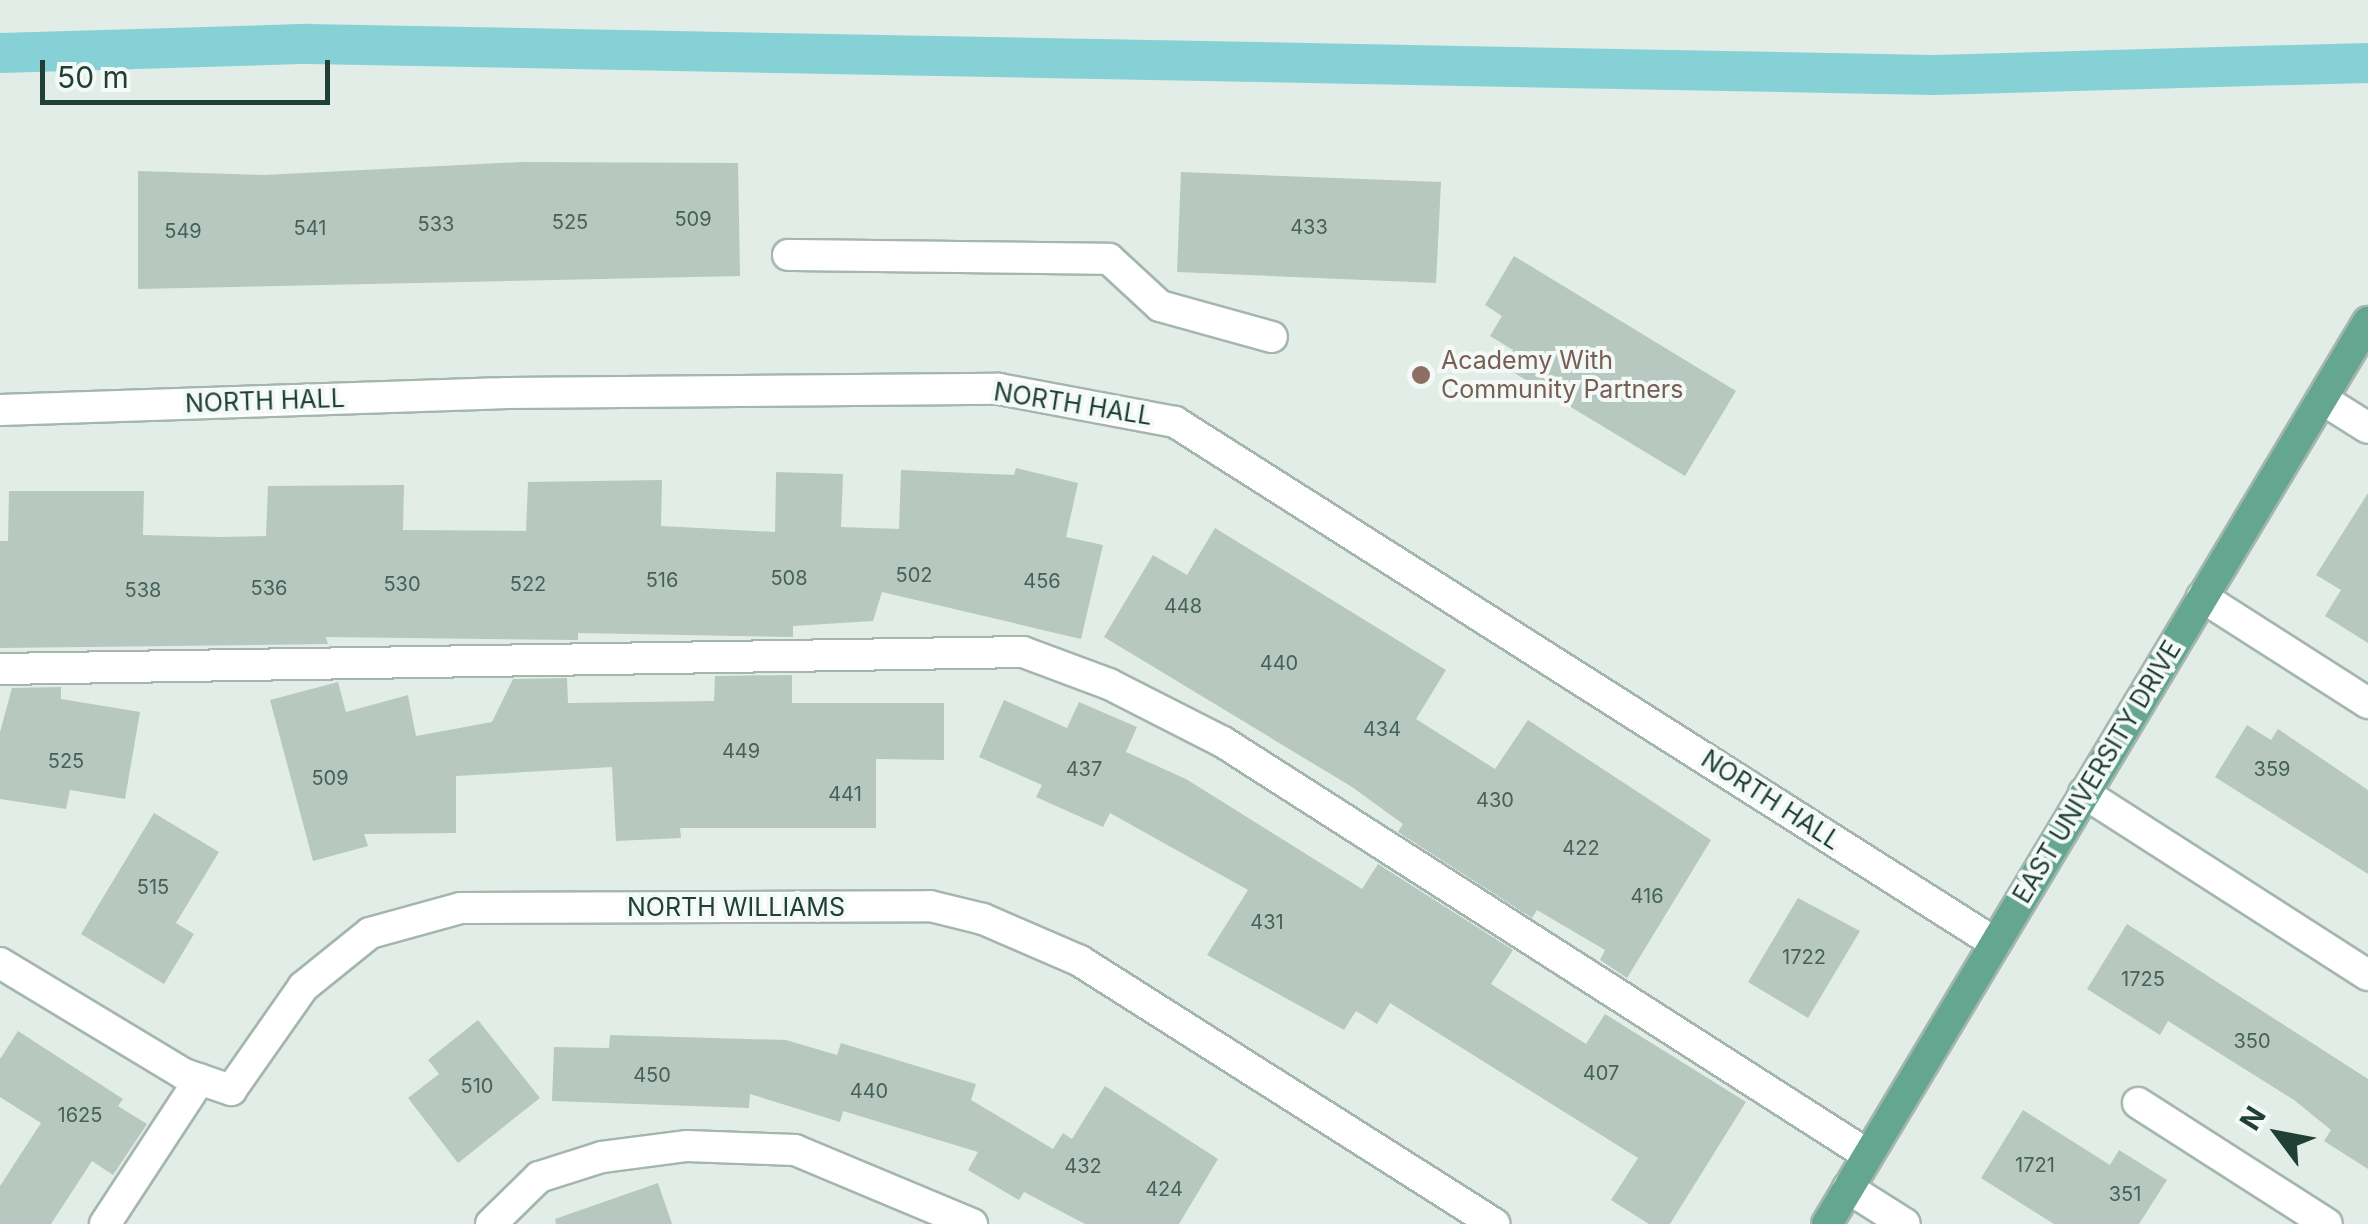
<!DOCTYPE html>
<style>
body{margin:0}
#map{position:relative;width:2368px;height:1224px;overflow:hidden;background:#e2ede7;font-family:Inter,sans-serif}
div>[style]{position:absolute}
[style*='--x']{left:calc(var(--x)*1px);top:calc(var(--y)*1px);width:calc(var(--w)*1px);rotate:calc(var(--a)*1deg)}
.canal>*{height:40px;margin:-20px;padding:0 20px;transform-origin:20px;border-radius:20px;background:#86d1d6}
.building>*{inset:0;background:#b7c8c0}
.roads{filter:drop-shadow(2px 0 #a4b6ae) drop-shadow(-2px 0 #a4b6ae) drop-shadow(0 2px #a4b6ae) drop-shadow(0 -2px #a4b6ae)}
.minor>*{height:30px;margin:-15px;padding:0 15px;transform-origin:15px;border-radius:15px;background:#fff}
.major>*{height:30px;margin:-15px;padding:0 15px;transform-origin:15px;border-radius:15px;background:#64a68f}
.dots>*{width:28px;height:28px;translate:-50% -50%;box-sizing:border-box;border:5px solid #f3f9f6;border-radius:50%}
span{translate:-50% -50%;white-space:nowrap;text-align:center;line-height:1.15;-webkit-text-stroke:8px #f3f9f6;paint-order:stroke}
.number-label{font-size:20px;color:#466258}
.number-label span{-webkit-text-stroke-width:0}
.education-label{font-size:25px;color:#785e54}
.left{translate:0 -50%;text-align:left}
.street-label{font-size:25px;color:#214035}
.north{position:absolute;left:2228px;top:1084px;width:100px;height:100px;-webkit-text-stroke:8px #f3f9f6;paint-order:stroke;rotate:302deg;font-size:28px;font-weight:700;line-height:40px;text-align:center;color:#214035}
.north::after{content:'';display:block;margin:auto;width:35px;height:45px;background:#214035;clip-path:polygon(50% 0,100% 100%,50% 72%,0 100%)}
.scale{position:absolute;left:40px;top:60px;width:290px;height:45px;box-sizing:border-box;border:5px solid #214035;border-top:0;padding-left:12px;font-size:30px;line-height:35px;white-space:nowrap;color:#214035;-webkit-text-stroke:8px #f3f9f6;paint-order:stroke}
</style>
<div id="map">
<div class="canal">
<div style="--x:0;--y:53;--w:308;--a:-1.7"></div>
<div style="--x:308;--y:44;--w:1626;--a:1.09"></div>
<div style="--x:1934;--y:75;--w:434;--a:-1.6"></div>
</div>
<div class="building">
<div style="clip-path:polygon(522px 162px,738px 163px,740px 276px,138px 289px,138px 171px,264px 175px)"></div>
<div style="clip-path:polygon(1181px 172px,1441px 182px,1436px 283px,1177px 272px)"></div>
<div style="clip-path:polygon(1514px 256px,1736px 391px,1685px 476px,1503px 366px,1513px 350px,1490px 336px,1502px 316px,1485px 305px)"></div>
<div style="clip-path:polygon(1016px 468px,1078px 483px,1066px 537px,1103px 545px,1081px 639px,882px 592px,873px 621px,793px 626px,793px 637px,578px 633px,578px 640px,326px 637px,328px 644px,0 648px,0 541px,8px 541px,9px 491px,144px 491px,143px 535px,221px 537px,266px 536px,268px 486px,404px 485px,403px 530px,526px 531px,528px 482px,662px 480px,661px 526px,775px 532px,776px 472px,843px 474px,841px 527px,899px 529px,901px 470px,1014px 475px)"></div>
<div style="clip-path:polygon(2368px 493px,2368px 643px,2325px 616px,2341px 590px,2316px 575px)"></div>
<div style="clip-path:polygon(1215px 528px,1446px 670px,1416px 719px,1495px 769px,1528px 720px,1711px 840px,1627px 978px,1600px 960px,1605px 950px,1537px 910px,1532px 918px,1398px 832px,1403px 824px,1352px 787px,1104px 637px,1153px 555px,1187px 575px)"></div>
<div style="clip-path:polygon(792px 675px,792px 703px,944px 703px,944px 760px,876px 759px,876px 828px,680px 828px,681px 838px,616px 841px,612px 767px,456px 776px,456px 833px,364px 834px,368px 846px,313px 861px,270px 700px,338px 682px,346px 712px,408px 695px,416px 736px,492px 722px,513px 679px,567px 678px,568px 703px,714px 701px,715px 676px)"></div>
<div style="clip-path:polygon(61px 687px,61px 699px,140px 712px,125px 799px,70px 790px,66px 809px,0 799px,0 732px,12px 688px)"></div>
<div style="clip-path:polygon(1004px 700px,1067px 728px,1079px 702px,1137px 727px,1126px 752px,1186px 779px,1362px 889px,1378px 864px,1513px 950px,1491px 984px,1586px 1044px,1605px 1014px,1746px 1102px,1670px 1224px,1649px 1224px,1611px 1200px,1638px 1158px,1390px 1003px,1377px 1024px,1356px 1011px,1344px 1030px,1207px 955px,1248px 890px,1110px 813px,1103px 827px,1036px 797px,1042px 785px,979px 757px)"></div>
<div style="clip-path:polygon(2247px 725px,2271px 740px,2278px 729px,2368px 790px,2368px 874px,2215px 777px)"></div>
<div style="clip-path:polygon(154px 813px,219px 852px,176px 923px,194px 934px,164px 984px,81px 934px)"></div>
<div style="clip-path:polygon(1798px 898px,1860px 931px,1808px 1018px,1748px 982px)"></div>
<div style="clip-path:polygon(2127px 924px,2368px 1079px,2368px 1169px,2324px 1141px,2331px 1130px,2294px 1100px,2168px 1021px,2160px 1035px,2087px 989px)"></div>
<div style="clip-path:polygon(478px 1020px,540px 1098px,458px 1163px,408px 1098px,439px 1074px,428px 1060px)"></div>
<div style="clip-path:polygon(18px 1031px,123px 1099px,118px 1106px,147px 1124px,113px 1175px,92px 1161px,51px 1224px,0 1224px,0 1186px,41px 1123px,0 1097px,0 1059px)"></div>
<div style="clip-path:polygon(610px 1035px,786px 1040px,837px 1055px,841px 1043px,976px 1084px,971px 1100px,1053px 1149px,1063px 1133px,1072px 1139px,1105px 1086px,1218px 1159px,1179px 1224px,1085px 1224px,1024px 1192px,1019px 1200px,968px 1170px,978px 1152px,843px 1111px,840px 1122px,750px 1094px,749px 1108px,552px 1101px,554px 1047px,609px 1048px)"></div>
<div style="clip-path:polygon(2023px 1110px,2110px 1165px,2119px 1150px,2167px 1180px,2139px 1224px,2054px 1224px,1981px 1178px)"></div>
<div style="clip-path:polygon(658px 1183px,672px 1224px,556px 1224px,555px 1219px)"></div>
</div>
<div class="roads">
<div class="minor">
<div style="--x:788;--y:255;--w:321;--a:0.7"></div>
<div style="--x:1109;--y:259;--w:69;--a:42.7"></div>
<div style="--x:1160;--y:306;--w:116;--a:15.5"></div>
<div style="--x:2322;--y:399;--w:54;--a:32.2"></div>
<div style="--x:0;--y:410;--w:507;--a:-1.92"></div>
<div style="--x:507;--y:393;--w:492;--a:-0.5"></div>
<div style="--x:999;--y:389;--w:179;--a:10.6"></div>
<div style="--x:1175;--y:422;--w:972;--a:32.43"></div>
<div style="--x:2202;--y:597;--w:197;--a:32.6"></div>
<div style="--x:0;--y:669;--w:1023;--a:-0.95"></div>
<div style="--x:1023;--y:652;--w:92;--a:20.4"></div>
<div style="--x:1109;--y:684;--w:128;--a:27"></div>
<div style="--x:1223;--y:742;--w:766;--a:32.63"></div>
<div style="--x:2084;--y:793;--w:337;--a:32.7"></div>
<div style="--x:0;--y:963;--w:215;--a:31.1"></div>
<div style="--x:184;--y:1074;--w:50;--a:18.8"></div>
<div style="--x:231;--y:1090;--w:126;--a:-55"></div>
<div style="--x:303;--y:987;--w:86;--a:-38.9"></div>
<div style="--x:370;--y:933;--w:94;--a:-15.4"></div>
<div style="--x:461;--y:908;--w:469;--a:-0.2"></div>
<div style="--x:930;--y:906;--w:55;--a:13.8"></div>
<div style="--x:983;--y:919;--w:106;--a:23.4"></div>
<div style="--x:1080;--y:961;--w:491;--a:32.4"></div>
<div style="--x:2138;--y:1103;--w:224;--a:32.6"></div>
<div style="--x:1848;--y:1188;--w:67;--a:32.3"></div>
<div style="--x:105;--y:1224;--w:173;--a:-56.8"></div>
<div style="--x:491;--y:1224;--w:67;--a:-44.4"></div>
<div style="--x:539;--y:1177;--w:66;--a:-17.6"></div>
<div style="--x:602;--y:1157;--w:86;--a:-7.4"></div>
<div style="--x:687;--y:1146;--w:108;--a:2.1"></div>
<div style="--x:795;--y:1150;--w:192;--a:22.7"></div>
</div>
<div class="major">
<div style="--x:1827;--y:1224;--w:1052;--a:-59.05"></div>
</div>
</div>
<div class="dots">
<div style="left:1421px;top:375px;background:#8d6e63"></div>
</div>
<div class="number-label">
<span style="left:693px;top:219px">509</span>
<span style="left:570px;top:222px">525</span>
<span style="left:436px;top:224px">533</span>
<span style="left:1309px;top:227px">433</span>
<span style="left:310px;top:228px">541</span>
<span style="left:183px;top:231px">549</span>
<span style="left:914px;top:575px">502</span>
<span style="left:789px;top:578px">508</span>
<span style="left:662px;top:580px">516</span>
<span style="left:1042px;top:581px">456</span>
<span style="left:402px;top:584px">530</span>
<span style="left:528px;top:584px">522</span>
<span style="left:269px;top:588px">536</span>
<span style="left:143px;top:590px">538</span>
<span style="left:1183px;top:606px">448</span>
<span style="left:1279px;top:663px">440</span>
<span style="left:1382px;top:729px">434</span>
<span style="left:741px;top:751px">449</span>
<span style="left:66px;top:761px">525</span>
<span style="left:1084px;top:769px">437</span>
<span style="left:2272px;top:769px">359</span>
<span style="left:330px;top:778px">509</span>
<span style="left:845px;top:794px">441</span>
<span style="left:1495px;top:800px">430</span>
<span style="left:1581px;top:848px">422</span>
<span style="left:153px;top:887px">515</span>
<span style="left:1647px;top:896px">416</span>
<span style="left:1267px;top:922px">431</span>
<span style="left:1804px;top:957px">1722</span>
<span style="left:2143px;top:979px">1725</span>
<span style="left:2252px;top:1041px">350</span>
<span style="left:1601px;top:1073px">407</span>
<span style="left:652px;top:1075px">450</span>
<span style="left:477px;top:1086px">510</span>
<span style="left:869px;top:1091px">440</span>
<span style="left:80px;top:1115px">1625</span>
<span style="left:2035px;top:1165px">1721</span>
<span style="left:1083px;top:1166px">432</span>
<span style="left:1164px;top:1189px">424</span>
<span style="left:2125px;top:1194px">351</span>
</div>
<div class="education-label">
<span class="left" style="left:1441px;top:375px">Academy With<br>Community Partners</span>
</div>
<div class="street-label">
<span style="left:265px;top:401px;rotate:-2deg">NORTH HALL</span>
<span style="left:1073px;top:404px;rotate:9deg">NORTH HALL</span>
<span style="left:2097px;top:772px;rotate:-59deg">EAST UNIVERSITY DRIVE</span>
<span style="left:1771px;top:800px;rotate:33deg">NORTH HALL</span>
<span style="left:736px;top:907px">NORTH WILLIAMS</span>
</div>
<div class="north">N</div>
<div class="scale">50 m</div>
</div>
